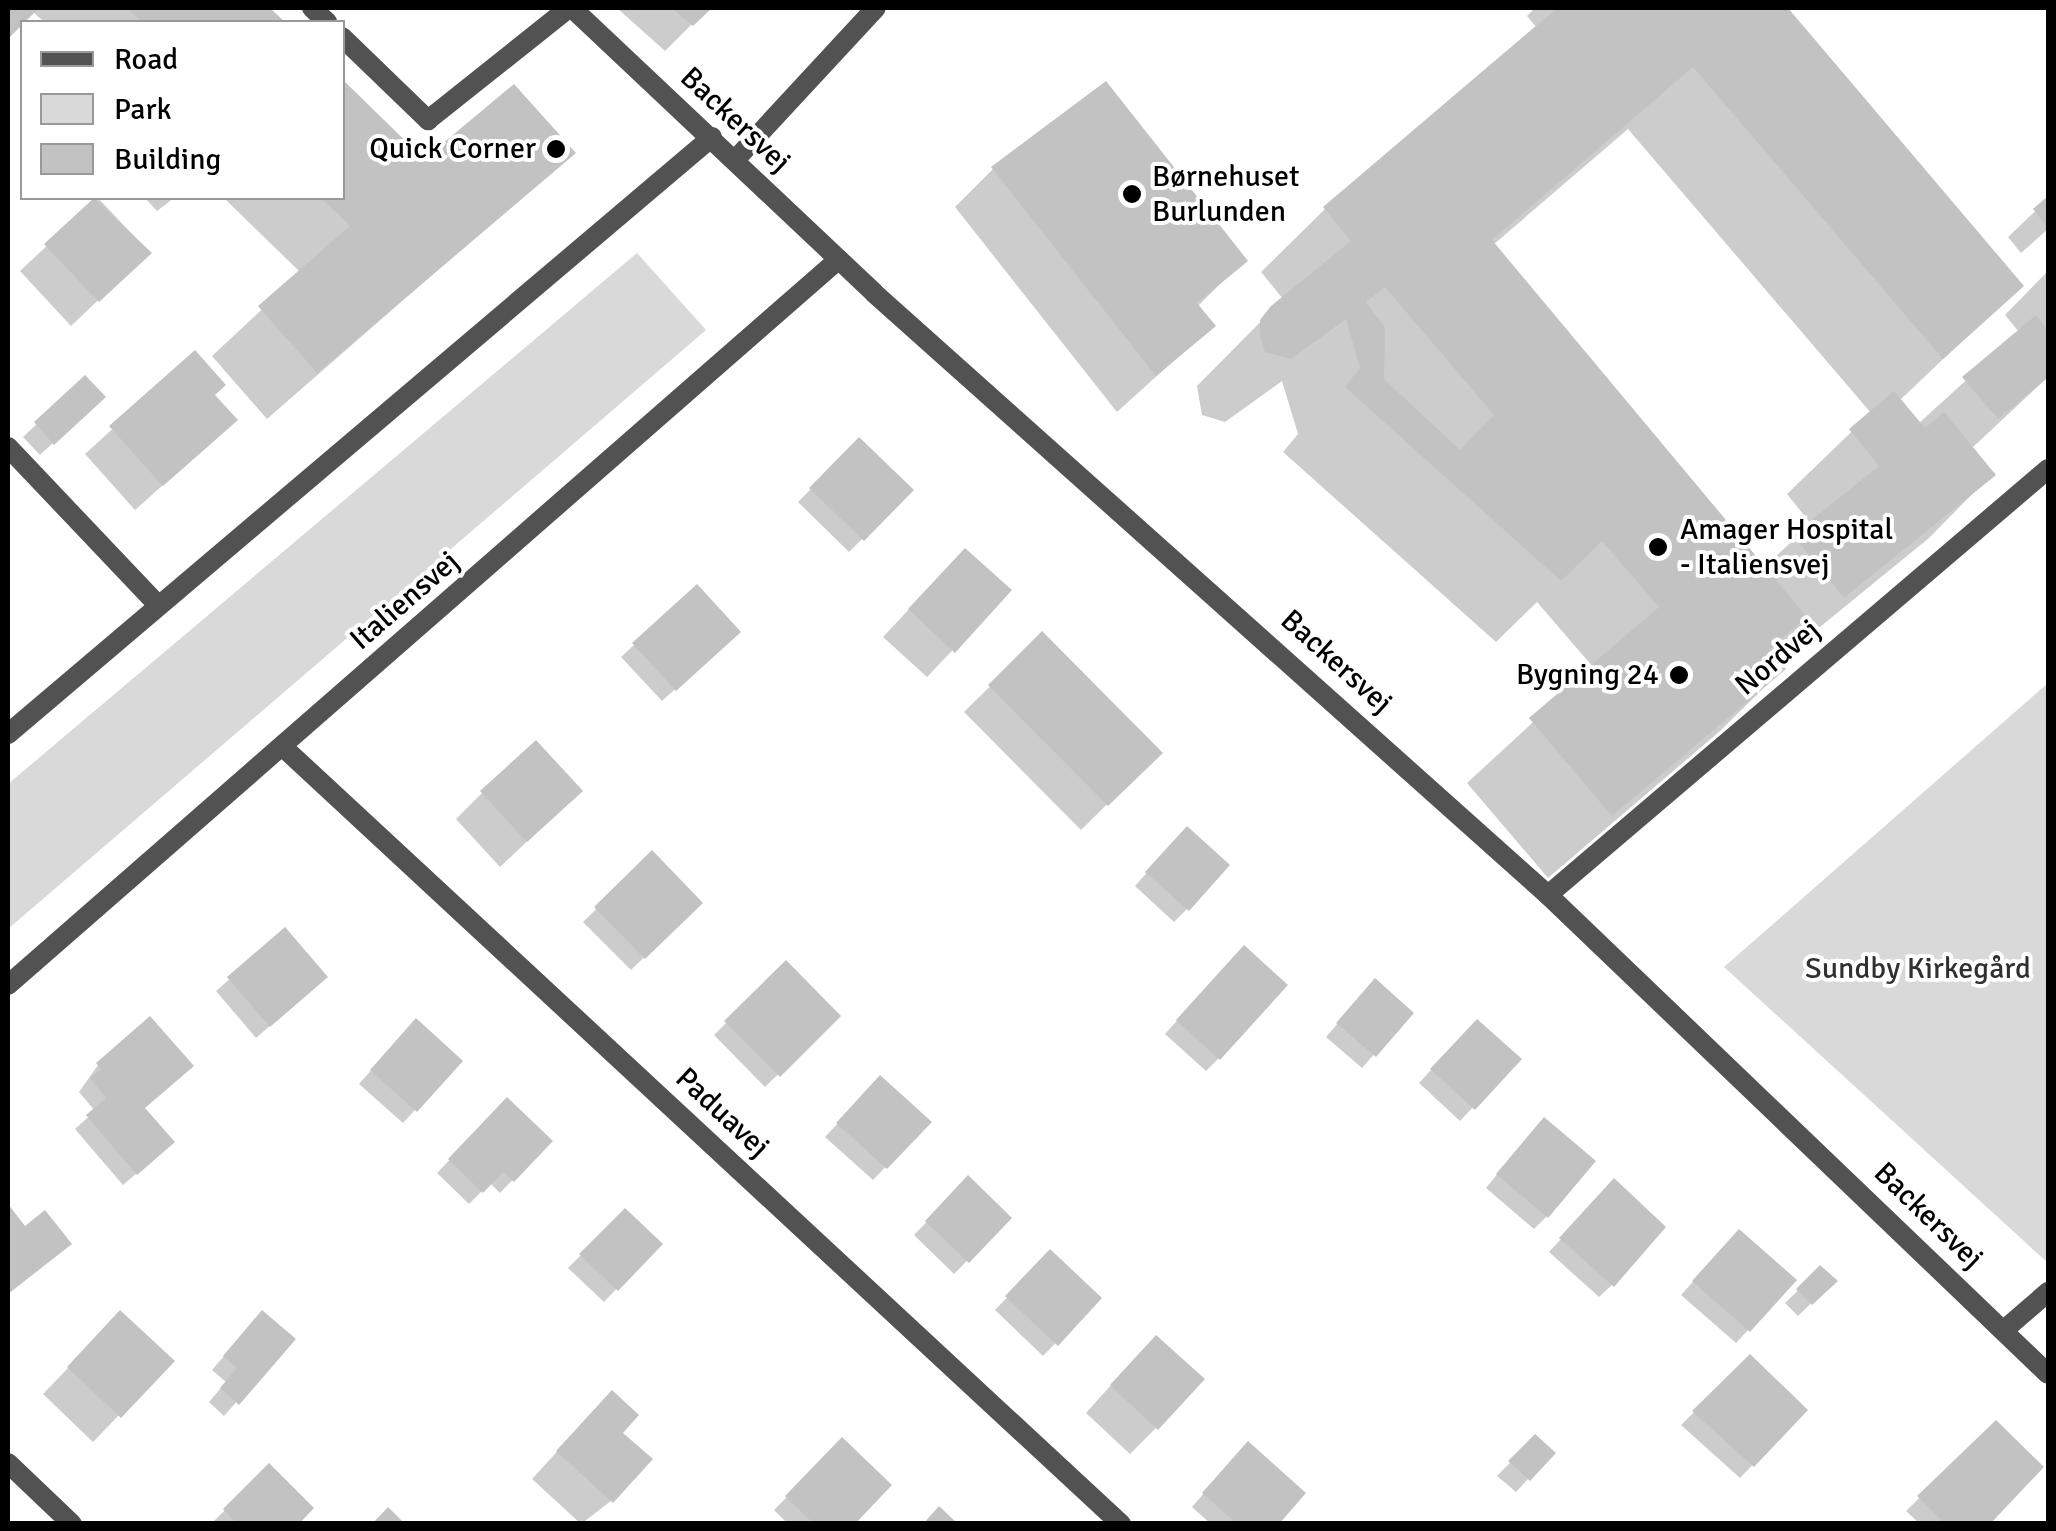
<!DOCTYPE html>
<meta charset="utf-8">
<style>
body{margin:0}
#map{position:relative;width:2056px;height:1531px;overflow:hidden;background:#fff;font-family:Signika,sans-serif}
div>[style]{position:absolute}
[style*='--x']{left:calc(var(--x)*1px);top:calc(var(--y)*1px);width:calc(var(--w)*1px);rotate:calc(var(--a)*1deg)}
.green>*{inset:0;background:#d9d9d9}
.shadow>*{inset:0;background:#0003}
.building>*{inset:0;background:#c2c2c2}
.service>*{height:20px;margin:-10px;padding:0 10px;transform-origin:10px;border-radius:10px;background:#525252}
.minor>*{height:20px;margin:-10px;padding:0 10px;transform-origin:10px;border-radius:10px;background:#525252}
.tertiary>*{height:20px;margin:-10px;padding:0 10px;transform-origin:10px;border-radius:10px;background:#525252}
.dots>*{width:28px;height:28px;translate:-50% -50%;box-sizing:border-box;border:5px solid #fff;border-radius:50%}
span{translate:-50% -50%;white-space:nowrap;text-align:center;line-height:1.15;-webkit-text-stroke:8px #fff;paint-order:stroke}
.street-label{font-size:30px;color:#000}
.poi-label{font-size:30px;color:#000}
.right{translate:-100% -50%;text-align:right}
.left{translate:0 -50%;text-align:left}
.park-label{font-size:30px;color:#303030}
.frame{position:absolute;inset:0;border:10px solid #000;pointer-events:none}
.legend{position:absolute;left:20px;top:20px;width:325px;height:180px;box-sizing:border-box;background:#fff;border:2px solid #999;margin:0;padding:12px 18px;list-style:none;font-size:30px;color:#000}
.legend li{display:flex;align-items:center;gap:20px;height:50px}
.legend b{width:50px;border:2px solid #999}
</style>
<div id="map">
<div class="green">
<div style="clip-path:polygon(637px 253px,706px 330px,8px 929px,8px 784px)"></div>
<div style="clip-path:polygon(2048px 683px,2048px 1263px,1724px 967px)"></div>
</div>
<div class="shadow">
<div style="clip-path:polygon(8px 8px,266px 8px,281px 22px,44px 22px,32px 11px,8px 36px)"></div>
<div style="clip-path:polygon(617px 8px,708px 8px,665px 51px)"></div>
<div style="clip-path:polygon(evenodd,1535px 8px,1785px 8px,2020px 286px,1899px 401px,1918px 424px,2019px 332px,2005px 315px,2048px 271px,2048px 377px,1971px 449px,1992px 474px,1929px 538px,1777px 662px,1783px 669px,1719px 732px,1548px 878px,1467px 783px,1593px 667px,1537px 602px,1496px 642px,1283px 452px,1298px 434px,1282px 381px,1225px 422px,1202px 415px,1197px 386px,1283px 299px,1261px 272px,1325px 209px,1537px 28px,1527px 16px,1535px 8px,1628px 129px,1871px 413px,1787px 494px,1811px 524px,1763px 568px,1493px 245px,1628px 129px)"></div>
<div style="clip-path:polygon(573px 152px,267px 419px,212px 356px,301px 273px,224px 198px,342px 198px,424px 162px)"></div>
<div style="clip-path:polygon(993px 169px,1244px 260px,1197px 307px,1212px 326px,1117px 412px,955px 207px)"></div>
<div style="clip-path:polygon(98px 198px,149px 252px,71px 326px,20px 271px)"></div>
<div style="clip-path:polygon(145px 198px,174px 198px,157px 211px)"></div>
<div style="clip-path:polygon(2048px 199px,2048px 229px,2021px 253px,2008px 237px)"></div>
<div style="clip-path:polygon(195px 354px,212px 395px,208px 445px,135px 510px,85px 454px)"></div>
<div style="clip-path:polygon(85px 378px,90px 409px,40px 455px,23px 437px)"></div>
<div style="clip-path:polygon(859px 440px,911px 490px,849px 552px,798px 502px)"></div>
<div style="clip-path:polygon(939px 577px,1009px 591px,927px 677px,883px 637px)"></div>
<div style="clip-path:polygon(1042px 635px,1159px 753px,1081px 830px,964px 712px)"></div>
<div style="clip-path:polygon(725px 644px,662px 701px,621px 657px,634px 645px)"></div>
<div style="clip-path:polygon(482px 793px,553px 817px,500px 867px,456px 819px)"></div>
<div style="clip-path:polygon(1174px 842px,1187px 909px,1174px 922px,1135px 886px)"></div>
<div style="clip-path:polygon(652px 854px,700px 903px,631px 970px,583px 922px)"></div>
<div style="clip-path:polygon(285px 930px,312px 989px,256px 1038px,216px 991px)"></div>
<div style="clip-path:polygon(1231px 961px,1219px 1058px,1206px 1071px,1165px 1034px)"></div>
<div style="clip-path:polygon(786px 964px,838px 1016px,765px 1087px,714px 1035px)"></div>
<div style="clip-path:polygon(1363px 994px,1411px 1013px,1362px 1068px,1326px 1037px)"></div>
<div style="clip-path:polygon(403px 1034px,460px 1061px,403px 1123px,359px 1084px)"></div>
<div style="clip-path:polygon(1464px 1034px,1518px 1059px,1460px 1121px,1419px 1083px)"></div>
<div style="clip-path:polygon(98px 1065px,143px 1109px,159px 1154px,123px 1185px,75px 1129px,95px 1111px,79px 1092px)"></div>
<div style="clip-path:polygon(868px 1091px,928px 1123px,873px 1180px,825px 1137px)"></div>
<div style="clip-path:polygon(507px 1101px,549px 1142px,500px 1193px,490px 1183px,469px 1204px,437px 1173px)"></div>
<div style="clip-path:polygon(1531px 1133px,1547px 1216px,1534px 1229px,1486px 1188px)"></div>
<div style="clip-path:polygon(968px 1179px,1009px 1218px,954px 1274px,914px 1235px)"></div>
<div style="clip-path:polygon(1602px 1194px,1612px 1285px,1599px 1297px,1549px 1252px)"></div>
<div style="clip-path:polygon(625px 1211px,659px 1244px,604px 1302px,568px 1268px)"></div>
<div style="clip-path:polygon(1726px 1245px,1748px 1330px,1736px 1343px,1681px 1295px)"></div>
<div style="clip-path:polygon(1050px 1252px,1099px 1298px,1043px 1356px,995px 1310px)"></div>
<div style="clip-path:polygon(1820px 1269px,1834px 1281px,1798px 1316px,1785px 1303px)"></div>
<div style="clip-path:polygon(250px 1326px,292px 1339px,224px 1416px,209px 1402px,226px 1382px,212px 1370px)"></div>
<div style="clip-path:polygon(95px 1340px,171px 1361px,93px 1442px,43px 1394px)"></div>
<div style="clip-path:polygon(1750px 1357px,1805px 1410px,1740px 1478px,1681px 1425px)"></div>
<div style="clip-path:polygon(1130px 1364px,1156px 1428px,1130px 1454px,1086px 1413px)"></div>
<div style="clip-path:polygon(586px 1420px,620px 1433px,611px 1501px,581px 1524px,532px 1479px)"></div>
<div style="clip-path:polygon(1996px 1423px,1987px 1524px,1920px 1524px,1906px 1511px)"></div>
<div style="clip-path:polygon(1535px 1437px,1528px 1479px,1516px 1492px,1497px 1476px)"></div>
<div style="clip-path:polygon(842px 1441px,851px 1524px,788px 1524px,774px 1510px)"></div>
<div style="clip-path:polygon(1235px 1457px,1275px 1524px,1211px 1524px,1192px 1507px)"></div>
<div style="clip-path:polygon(269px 1466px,295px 1524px,213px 1524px,212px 1523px)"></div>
</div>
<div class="building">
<div style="clip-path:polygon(8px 8px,39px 8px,8px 39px)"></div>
<div style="clip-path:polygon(127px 8px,270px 8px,285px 22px,142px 22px)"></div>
<div style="clip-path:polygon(672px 8px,712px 8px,693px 26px)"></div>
<div style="clip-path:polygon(evenodd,1557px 8px,1788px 8px,2024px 286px,1943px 359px,1693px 67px,1492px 240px,1807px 617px,1769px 649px,1786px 669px,1612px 816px,1529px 718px,1659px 607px,1602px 541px,1561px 581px,1345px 387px,1360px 368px,1346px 319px,1291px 359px,1265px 352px,1260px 335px,1260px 320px,1271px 306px,1351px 241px,1323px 207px,1557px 8px,1385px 287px,1494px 415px,1460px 450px,1384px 379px,1385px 328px,1366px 302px,1385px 287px)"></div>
<div style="clip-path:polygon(342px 79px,424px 159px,514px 84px,576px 153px,317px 373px,258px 306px,350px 226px,321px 198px,342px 198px)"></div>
<div style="clip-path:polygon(1106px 81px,1248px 261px,1197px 303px,1216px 326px,1156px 376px,991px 167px)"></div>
<div style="clip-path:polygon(2048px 196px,2048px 228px,2033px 209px)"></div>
<div style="clip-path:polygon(94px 198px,152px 253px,99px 302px,44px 244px)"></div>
<div style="clip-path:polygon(2036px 315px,2048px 331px,2048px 377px,1998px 419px,1962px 377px)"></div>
<div style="clip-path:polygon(195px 350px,226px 385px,215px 395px,238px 420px,163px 486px,109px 426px)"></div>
<div style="clip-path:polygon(85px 375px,106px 397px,54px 445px,34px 422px)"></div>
<div style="clip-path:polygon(1894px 391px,1925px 428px,1944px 412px,1996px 475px,1844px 598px,1793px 535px,1879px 466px,1849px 429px)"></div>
<div style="clip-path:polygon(859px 437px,914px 490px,864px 541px,809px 488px)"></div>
<div style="clip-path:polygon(965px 548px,1012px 590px,955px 653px,908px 609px)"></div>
<div style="clip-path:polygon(697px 584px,741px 632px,676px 691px,632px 643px)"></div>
<div style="clip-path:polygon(1042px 631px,1163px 753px,1108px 806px,988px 685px)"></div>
<div style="clip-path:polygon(536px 740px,583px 791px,527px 842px,480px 791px)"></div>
<div style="clip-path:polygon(1187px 826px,1230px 865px,1189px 911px,1145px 872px)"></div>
<div style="clip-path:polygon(652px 850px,703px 903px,645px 959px,594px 907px)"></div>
<div style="clip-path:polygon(285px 927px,328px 977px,270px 1027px,227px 977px)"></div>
<div style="clip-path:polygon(1244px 945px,1288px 985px,1220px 1060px,1176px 1020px)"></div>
<div style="clip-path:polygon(786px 960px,841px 1016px,780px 1077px,724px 1021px)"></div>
<div style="clip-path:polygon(1375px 978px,1414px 1013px,1376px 1057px,1336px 1023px)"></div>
<div style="clip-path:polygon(150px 1016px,194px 1066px,145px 1108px,175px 1142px,137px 1175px,86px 1115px,106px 1098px,90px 1078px,101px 1069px,96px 1063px)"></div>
<div style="clip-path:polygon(416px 1018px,463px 1061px,417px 1112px,370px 1070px)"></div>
<div style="clip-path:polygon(1477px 1019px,1522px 1059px,1475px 1110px,1430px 1069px)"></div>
<div style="clip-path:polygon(880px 1075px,932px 1122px,887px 1169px,836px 1123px)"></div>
<div style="clip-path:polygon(507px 1097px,553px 1141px,514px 1182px,503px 1172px,483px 1193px,448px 1159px)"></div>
<div style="clip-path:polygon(1544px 1117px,1596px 1161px,1548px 1218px,1496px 1174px)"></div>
<div style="clip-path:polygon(968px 1175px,1012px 1218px,969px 1263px,925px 1221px)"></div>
<div style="clip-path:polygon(1614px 1178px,1666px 1227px,1614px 1287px,1559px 1238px)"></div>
<div style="clip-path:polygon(8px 1204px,25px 1226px,45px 1210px,72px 1244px,8px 1294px)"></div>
<div style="clip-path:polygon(625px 1208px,663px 1244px,618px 1291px,579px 1254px)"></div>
<div style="clip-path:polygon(1739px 1229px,1797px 1280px,1750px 1332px,1692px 1281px)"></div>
<div style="clip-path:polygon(1050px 1249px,1102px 1298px,1058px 1346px,1005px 1296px)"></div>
<div style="clip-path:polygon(1820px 1265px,1838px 1281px,1812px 1305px,1796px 1289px)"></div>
<div style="clip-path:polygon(120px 1310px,175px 1361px,121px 1418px,67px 1367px)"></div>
<div style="clip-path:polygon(262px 1310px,296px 1339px,239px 1405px,220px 1388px,237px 1368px,223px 1356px)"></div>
<div style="clip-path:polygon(1156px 1335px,1205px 1379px,1158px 1430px,1110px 1385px)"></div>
<div style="clip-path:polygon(1750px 1354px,1808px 1410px,1754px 1467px,1692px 1411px)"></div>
<div style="clip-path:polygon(612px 1390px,639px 1415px,623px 1433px,653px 1459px,613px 1503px,556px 1451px)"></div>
<div style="clip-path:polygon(1996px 1420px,2044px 1467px,1990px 1524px,1945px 1524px,1917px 1496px)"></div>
<div style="clip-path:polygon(1535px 1434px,1556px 1453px,1530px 1481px,1508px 1461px)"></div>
<div style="clip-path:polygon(842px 1437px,892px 1485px,855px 1524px,814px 1524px,785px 1496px)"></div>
<div style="clip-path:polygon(1248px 1441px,1306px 1493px,1279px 1524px,1237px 1524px,1202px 1493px)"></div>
<div style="clip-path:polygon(269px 1463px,314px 1508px,299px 1524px,237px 1524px,223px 1509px)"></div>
<div style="clip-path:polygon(939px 1506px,958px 1524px,923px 1524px)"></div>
<div style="clip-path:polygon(388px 1507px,405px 1524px,372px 1524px)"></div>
</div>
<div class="service">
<div style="--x:312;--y:8;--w:21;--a:43"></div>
<div style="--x:342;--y:37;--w:120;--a:44"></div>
<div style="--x:428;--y:120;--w:180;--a:-38.5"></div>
<div style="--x:1548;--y:895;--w:657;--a:-40.43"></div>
<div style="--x:2004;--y:1330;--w:58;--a:-40.8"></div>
</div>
<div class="minor">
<div style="--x:8;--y:447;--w:218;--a:46.5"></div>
<div style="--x:283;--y:747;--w:1143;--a:42.84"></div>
<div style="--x:8;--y:1463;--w:88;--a:43.6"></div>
</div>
<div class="tertiary">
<div style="--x:572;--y:8;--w:415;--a:43.3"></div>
<div style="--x:874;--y:293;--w:904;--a:41.77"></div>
<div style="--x:1548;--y:895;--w:692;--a:43.77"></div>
<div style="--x:735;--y:160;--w:207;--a:-47.2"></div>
<div style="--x:8;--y:734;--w:923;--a:-40.3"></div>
<div style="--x:8;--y:985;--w:1103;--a:-41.14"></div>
</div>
<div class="dots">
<div style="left:556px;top:149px;background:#000"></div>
<div style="left:1132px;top:194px;background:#000"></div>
<div style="left:1658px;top:547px;background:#000"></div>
<div style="left:1679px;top:675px;background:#000"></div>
</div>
<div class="street-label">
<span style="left:735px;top:120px;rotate:43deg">Backersvej</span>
<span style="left:405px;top:601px;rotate:-41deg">Italiensvej</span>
<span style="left:1778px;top:658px;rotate:-40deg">Nordvej</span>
<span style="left:1336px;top:662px;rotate:42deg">Backersvej</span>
<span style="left:722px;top:1113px;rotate:43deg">Paduavej</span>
<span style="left:1928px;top:1216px;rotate:44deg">Backersvej</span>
</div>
<div class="poi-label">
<span class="right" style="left:536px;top:149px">Quick Corner</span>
<span class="left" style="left:1152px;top:194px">Børnehuset<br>Burlunden</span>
<span class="left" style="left:1680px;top:547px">Amager Hospital<br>- Italiensvej</span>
<span class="right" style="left:1659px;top:675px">Bygning 24</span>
</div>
<div class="park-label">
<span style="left:1918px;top:969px">Sundby Kirkegård</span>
</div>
<div class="frame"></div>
<ul class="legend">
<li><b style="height:12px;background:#525252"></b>Road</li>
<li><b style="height:28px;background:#d9d9d9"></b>Park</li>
<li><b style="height:28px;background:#c2c2c2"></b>Building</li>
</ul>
</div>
